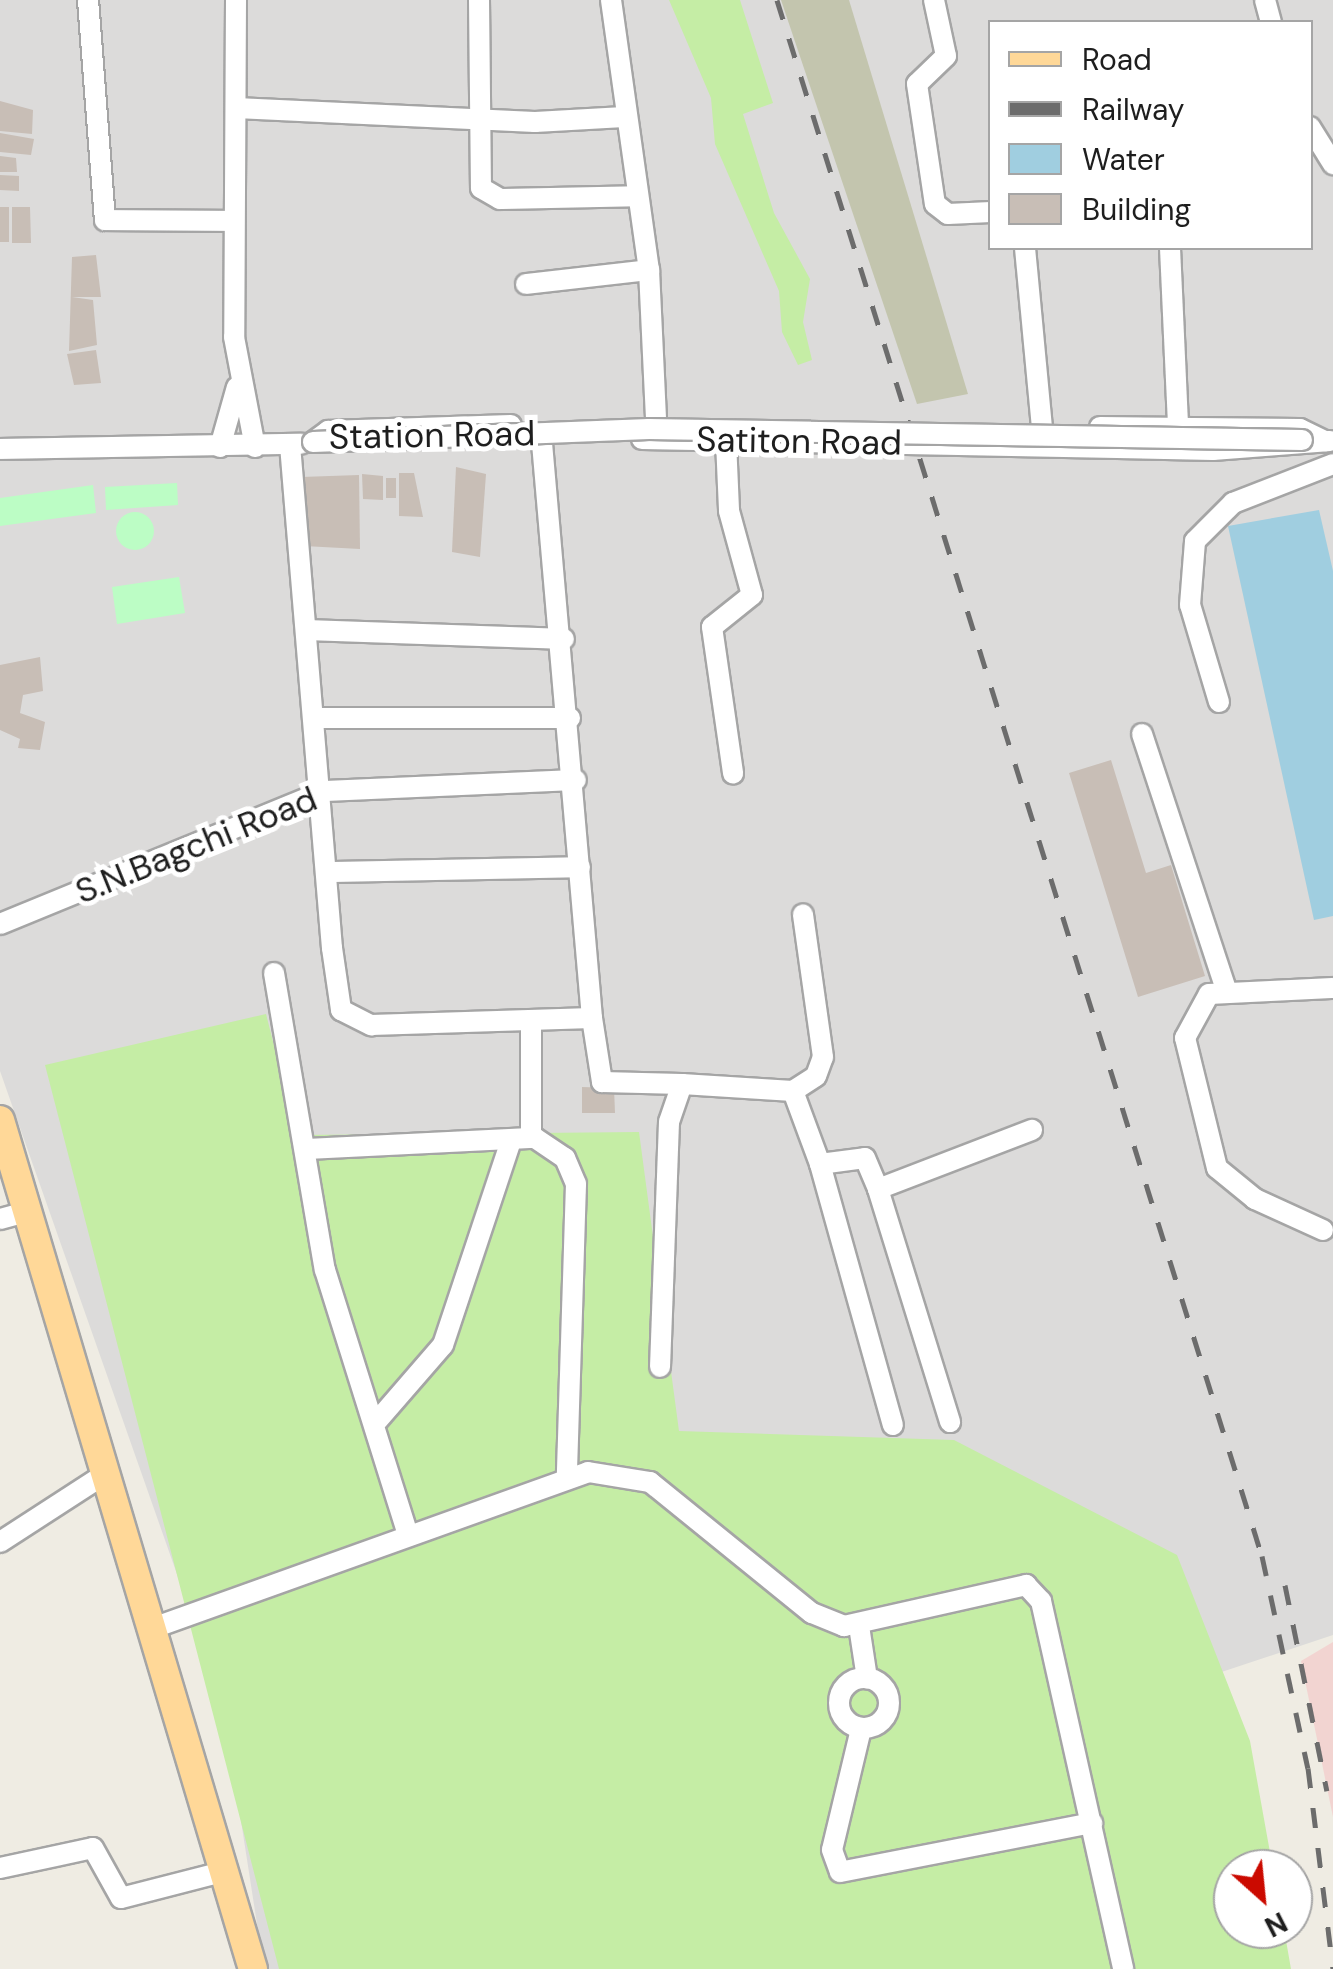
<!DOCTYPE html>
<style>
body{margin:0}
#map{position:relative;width:1333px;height:1969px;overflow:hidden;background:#efece3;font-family:"DM Sans",sans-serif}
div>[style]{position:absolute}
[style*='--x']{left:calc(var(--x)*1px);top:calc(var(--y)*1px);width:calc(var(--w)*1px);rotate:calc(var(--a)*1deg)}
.residential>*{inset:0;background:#dcdbda}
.commercial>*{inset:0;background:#f2d4d1}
.construction>*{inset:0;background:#c3c5ae}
.grass>*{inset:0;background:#c5eda5}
.park>*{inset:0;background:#bcfdc5}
.round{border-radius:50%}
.water>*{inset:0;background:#a0cee0}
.building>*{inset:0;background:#c8beb6}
.roads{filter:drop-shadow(2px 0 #a5a5a5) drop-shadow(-2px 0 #a5a5a5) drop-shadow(0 2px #a5a5a5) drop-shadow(0 -2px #a5a5a5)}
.minor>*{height:20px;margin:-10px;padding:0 10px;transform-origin:10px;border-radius:10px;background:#fff}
.minor>.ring{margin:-10px;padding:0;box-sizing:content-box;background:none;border:20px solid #fff;border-radius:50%}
.major>*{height:28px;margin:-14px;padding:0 14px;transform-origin:14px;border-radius:14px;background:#ffd898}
.rail>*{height:5px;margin-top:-2.5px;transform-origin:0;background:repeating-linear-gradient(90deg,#6c6c6c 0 20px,transparent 0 40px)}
.bridges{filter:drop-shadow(2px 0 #a5a5a5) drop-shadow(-2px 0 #a5a5a5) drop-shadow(0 2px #a5a5a5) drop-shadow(0 -2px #a5a5a5)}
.minor-bridge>*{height:20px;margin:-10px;padding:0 10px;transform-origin:10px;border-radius:10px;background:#fff}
span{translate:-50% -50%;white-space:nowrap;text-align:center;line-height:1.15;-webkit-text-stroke:10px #fff;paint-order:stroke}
.street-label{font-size:35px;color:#1e1e1e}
.legend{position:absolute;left:988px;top:20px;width:325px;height:230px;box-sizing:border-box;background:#fff;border:2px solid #a5a5a5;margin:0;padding:12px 18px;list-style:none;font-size:30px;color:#1e1e1e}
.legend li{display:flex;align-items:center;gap:20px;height:50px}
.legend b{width:50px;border:2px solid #a5a5a5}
.north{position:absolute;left:1213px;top:1849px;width:100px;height:100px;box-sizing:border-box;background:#fff;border:2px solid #a5a5a5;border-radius:50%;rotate:153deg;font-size:28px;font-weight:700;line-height:40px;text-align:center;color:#1e1e1e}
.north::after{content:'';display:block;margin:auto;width:35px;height:45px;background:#cb0a00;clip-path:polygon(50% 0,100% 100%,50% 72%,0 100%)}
</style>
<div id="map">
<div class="residential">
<div style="clip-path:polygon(evenodd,0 0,1333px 0,1333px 1635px,327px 1969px,264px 1969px,223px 1705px,0 1071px,0 0,991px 22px,1310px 22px,1310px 248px,991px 248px,991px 22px)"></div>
</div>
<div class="commercial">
<div style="clip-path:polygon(1333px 1642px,1333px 1817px,1301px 1661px)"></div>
</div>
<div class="construction">
<div style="clip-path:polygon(781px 0,849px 0,968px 394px,917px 404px)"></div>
</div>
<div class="grass">
<div style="clip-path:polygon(669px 0,740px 0,773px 103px,743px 114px,774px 213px,810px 279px,803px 322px,812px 360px,798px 365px,782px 332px,779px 291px,715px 144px,711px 98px)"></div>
<div style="clip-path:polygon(266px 1014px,297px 1135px,639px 1132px,679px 1431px,954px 1440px,1177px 1555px,1250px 1741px,1273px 1869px,1233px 1869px,1233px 1929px,1284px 1929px,1291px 1969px,279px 1969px,45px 1065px)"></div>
</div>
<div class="park">
<div style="clip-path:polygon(177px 483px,178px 505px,106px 510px,105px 487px)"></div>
<div style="clip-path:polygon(93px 485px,96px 513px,0 526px,0 498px)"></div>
<div class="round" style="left:116px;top:512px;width:38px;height:38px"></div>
<div style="clip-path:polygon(179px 577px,185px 613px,117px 624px,112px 587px)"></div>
</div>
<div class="water">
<div style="clip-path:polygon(1319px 510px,1333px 571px,1333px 916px,1314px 920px,1228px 526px)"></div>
</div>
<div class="building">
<div style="clip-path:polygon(0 101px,33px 110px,32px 134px,0 131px)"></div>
<div style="clip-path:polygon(0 133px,34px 139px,31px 155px,0 152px)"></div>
<div style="clip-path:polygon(0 156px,16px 158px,17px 172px,0 172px)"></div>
<div style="clip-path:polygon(0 175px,19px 176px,19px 191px,0 190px)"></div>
<div style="clip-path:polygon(0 207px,9px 207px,9px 242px,0 242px)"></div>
<div style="clip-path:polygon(12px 207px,30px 207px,31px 243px,12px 243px)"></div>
<div style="clip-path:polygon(96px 255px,101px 297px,72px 297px,93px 300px,97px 345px,69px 351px,72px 257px)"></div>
<div style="clip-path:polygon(96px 350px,101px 383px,74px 385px,67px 354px)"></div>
<div style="clip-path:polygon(456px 467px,486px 474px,480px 557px,452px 552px)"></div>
<div style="clip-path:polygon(399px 473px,414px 473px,423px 517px,399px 516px)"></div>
<div style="clip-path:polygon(362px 474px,383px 476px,383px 500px,363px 499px)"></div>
<div style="clip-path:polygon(359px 475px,360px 549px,304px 546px,301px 477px)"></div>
<div style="clip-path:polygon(386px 478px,396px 478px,396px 498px,386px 498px)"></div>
<div style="clip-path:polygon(40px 657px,43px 691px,23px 695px,20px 713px,45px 722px,40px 750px,18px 748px,20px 739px,0 730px,0 665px)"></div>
<div style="clip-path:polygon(1111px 760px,1146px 873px,1171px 865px,1205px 976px,1138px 997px,1069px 773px)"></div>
<div style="clip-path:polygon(582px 1087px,614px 1088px,615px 1113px,582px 1113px)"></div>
</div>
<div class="roads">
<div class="minor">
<div style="--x:88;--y:0;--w:221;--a:85.6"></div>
<div style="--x:105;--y:220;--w:129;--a:0.4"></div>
<div style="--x:236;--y:0;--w:337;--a:90.3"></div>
<div style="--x:234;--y:337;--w:112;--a:79.2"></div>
<div style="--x:479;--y:0;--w:188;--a:89.4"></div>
<div style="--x:481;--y:188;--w:22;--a:30"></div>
<div style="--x:500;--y:199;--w:138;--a:-1.2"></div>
<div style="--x:611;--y:0;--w:273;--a:82"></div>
<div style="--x:649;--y:270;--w:150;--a:87.3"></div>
<div style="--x:934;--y:0;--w:57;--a:77.9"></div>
<div style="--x:946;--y:56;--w:40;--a:136"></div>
<div style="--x:917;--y:84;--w:121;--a:81.5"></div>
<div style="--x:935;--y:204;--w:16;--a:38"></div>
<div style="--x:948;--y:214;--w:43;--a:-2.7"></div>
<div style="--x:1265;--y:0;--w:23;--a:75"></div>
<div style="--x:236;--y:108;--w:299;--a:2.7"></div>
<div style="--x:535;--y:122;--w:89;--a:-3.2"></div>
<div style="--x:1310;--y:127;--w:44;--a:58.1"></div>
<div style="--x:1025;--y:248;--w:181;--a:84.6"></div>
<div style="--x:1170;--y:248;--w:178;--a:87.4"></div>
<div style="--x:526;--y:284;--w:124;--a:-6.5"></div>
<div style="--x:1100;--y:427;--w:200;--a:0.6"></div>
<div style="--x:1300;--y:429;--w:28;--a:26"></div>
<div style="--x:642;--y:439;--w:571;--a:1.1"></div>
<div style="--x:1213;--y:450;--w:117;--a:-4.4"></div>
<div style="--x:726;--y:441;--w:70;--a:87.5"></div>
<div style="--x:729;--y:511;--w:87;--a:74.7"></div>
<div style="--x:752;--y:595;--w:51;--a:141.3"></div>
<div style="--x:712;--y:627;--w:148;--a:81.8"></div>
<div style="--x:313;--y:442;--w:19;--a:-36"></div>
<div style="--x:328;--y:431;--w:183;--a:-1.9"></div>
<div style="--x:290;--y:445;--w:505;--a:85.23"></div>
<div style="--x:332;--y:948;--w:63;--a:81.7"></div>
<div style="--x:341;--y:1010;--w:34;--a:27"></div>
<div style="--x:371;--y:1025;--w:221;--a:-1.8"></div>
<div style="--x:592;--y:1018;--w:577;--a:-94.97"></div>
<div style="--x:220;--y:447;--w:62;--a:-74.2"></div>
<div style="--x:0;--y:449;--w:301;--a:-1"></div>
<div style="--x:309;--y:630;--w:255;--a:2"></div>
<div style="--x:1219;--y:702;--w:101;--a:-106.6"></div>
<div style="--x:1190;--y:605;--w:64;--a:-85.5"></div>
<div style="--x:1195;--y:541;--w:54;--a:-45"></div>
<div style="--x:1233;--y:503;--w:107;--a:-21.3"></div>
<div style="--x:319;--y:718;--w:251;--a:0"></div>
<div style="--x:1142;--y:734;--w:272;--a:71.8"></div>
<div style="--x:330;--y:872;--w:250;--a:-1.1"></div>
<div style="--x:0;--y:924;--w:350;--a:-22.3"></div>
<div style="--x:324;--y:791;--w:252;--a:-2.5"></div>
<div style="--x:274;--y:973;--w:301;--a:80.3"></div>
<div style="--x:325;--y:1270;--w:274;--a:72.6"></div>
<div style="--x:592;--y:1018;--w:65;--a:81.1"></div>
<div style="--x:602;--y:1082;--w:80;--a:1.4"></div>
<div style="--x:682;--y:1084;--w:40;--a:108.9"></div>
<div style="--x:669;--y:1122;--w:245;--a:92.1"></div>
<div style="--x:682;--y:1084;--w:111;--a:3.6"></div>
<div style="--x:793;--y:1091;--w:78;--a:69.7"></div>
<div style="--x:820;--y:1164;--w:45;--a:-7.6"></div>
<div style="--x:865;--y:1158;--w:34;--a:67"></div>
<div style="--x:878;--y:1189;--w:165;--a:-21"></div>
<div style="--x:793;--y:1091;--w:27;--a:-33"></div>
<div style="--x:816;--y:1076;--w:20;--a:-70"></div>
<div style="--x:823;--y:1057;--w:144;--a:-98"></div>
<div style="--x:531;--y:1138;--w:118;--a:-90"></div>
<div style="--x:307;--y:1149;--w:228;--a:-2.8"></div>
<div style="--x:535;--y:1138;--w:36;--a:34"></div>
<div style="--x:565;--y:1158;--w:28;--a:67"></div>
<div style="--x:576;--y:1184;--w:292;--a:91.8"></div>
<div style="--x:820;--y:1164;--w:271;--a:74.4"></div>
<div style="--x:878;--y:1189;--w:244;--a:72.8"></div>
<div style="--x:0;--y:1219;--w:28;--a:-15"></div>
<div style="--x:1323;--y:1230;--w:75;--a:-155.5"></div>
<div style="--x:1255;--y:1199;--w:49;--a:-140.8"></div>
<div style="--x:1217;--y:1168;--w:134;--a:-103.8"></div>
<div style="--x:1185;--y:1038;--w:50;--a:-61.4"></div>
<div style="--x:1209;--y:994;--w:124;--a:-2.8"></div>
<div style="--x:378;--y:1420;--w:99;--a:-49.1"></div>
<div style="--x:443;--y:1345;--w:216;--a:-71.6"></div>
<div style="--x:0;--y:1542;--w:125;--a:-32.9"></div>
<div style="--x:859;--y:1626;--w:53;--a:81.3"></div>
<div style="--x:153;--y:1628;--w:462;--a:-19.7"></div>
<div style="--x:588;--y:1472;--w:63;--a:9.2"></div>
<div style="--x:650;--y:1482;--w:208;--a:39"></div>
<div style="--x:812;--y:1613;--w:35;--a:22"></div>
<div style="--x:844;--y:1626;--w:187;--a:-12.7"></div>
<div style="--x:1026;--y:1585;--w:22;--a:47"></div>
<div style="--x:1041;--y:1601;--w:377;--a:77.4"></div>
<div class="ring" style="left:839px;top:1678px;width:30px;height:30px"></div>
<div style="--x:861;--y:1729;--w:124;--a:103.5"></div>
<div style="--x:832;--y:1850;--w:23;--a:70"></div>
<div style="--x:840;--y:1872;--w:257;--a:-11"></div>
<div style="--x:0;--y:1868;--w:95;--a:-12.1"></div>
<div style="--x:93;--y:1848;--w:57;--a:60.8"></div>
<div style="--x:121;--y:1898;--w:108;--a:-14.4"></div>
</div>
<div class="major">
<div style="--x:0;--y:1120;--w:886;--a:73.41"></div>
</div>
</div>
<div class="rail">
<div style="--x:777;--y:0;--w:1630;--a:72.69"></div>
<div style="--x:1262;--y:1556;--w:217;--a:77.8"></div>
<div style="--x:1308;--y:1768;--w:203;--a:82.9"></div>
<div style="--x:1285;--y:1585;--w:210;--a:78.5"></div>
</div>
<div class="bridges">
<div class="minor-bridge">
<div style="--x:313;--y:442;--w:336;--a:-2.2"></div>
<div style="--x:649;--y:429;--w:653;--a:0.97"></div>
</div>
</div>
<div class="street-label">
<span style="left:432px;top:435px;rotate:-1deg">Station Road</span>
<span style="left:799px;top:441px;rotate:1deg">Satiton Road</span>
<span style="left:196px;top:845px;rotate:-22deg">S.N.Bagchi Road</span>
</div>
<ul class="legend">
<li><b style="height:12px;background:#ffd898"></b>Road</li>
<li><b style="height:12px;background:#6c6c6c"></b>Railway</li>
<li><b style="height:28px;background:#a0cee0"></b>Water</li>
<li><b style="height:28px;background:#c8beb6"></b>Building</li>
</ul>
<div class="north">N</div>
</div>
